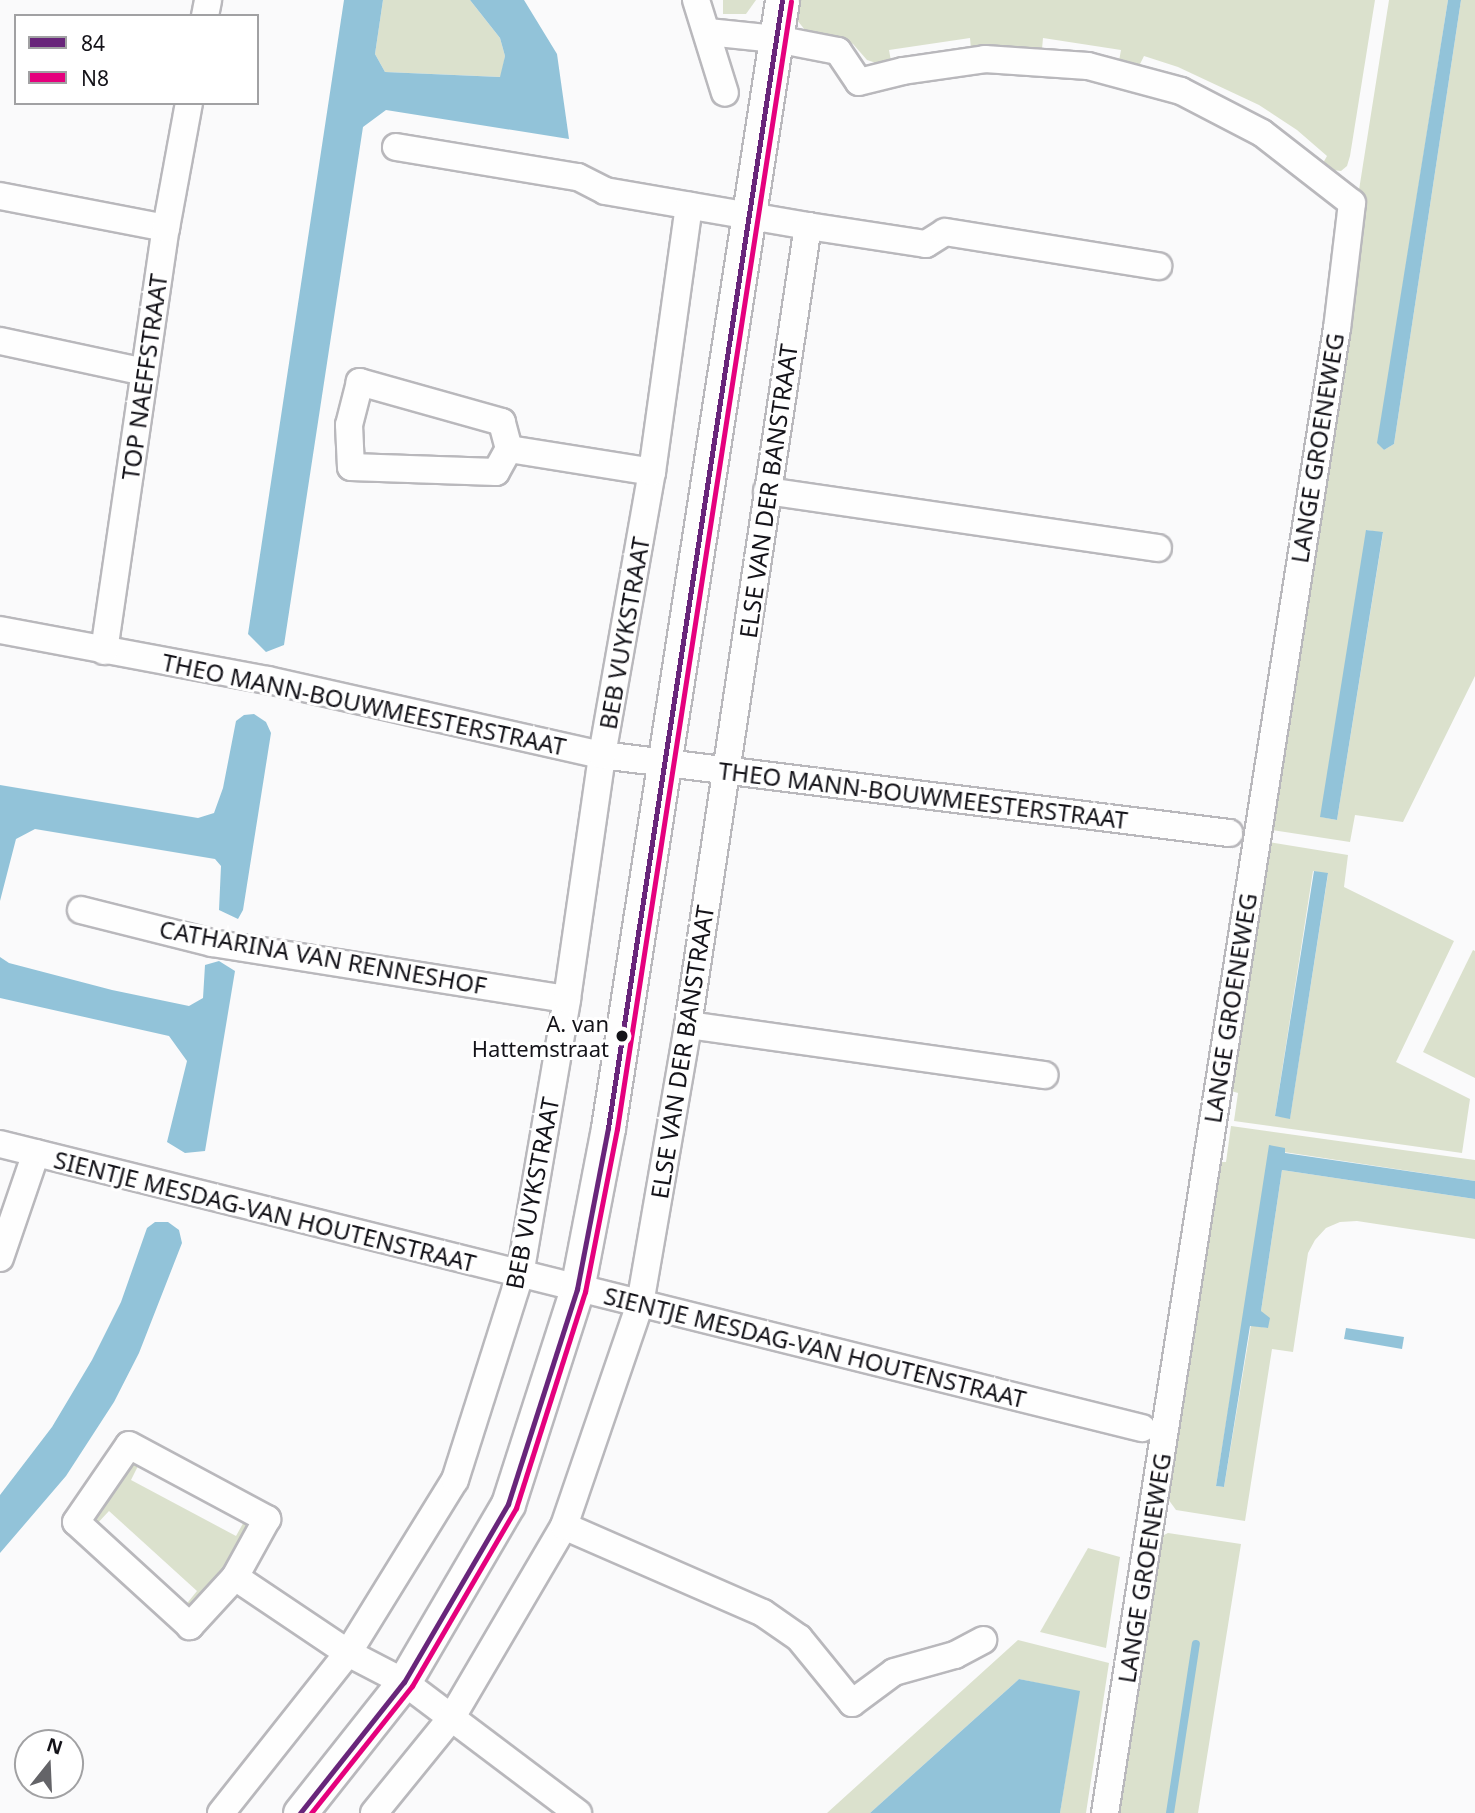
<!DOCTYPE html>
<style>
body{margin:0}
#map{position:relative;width:1475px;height:1813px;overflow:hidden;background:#fafafb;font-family:"Noto Sans",sans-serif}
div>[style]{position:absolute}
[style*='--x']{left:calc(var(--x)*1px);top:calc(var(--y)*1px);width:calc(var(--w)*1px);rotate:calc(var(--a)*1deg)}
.green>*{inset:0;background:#dbe1cd}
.water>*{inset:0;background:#92c3d9}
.stream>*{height:8px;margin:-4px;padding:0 4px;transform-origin:4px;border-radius:4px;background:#92c3d9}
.roads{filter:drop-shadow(2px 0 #b9b8bc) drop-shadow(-2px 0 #b9b8bc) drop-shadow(0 2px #b9b8bc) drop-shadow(0 -2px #b9b8bc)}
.minor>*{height:26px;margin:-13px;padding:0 13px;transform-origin:13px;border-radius:13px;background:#fefefe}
.tertiary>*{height:33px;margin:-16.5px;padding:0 16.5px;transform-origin:16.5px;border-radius:16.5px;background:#fefefe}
.bus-1>*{height:5px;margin:-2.5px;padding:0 2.5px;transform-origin:2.5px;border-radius:2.5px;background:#68257a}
.bus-2>*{height:5px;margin:-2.5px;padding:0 2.5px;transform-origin:2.5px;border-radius:2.5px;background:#e5007d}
.dots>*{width:19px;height:19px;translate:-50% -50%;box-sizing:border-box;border:4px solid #fff;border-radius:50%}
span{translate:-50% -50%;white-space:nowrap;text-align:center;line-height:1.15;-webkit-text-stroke:6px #fff;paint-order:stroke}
.bus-label{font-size:22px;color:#141319}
.right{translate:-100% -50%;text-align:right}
.street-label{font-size:24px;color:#141319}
.legend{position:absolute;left:14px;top:14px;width:245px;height:91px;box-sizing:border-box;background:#fff;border:2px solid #a1a1a3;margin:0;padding:9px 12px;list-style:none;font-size:21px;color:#141319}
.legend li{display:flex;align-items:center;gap:14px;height:35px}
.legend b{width:35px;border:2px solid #a1a1a3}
.north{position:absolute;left:14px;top:1729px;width:70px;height:70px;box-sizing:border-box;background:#fff;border:2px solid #a1a1a3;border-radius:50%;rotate:18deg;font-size:19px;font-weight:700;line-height:28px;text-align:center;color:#141319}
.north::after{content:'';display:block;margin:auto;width:24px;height:32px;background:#646468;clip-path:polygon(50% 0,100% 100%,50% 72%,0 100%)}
</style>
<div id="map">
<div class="green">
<div style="clip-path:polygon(383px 0,470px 0,500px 38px,505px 56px,501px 77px,385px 72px,375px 54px)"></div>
<div style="clip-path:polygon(723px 0,756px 0,746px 14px,723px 14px)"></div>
<div style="clip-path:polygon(800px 0,1375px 0,1350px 156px,1347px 166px,1341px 171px,1333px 170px,1323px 163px,1327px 156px,1297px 130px,1259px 105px,1178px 67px,1144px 56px,1139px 66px,1119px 61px,1121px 50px,1043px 38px,1042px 49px,971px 49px,970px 38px,889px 50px,891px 61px,879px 64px,867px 60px,853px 44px,805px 30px,797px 20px)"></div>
<div style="clip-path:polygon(evenodd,1389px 0,1448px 0,1378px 443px,1384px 450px,1394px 444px,1461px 0,1475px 0,1475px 676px,1403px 822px,1355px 815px,1350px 842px,1272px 830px,1364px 232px,1359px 230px,1364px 198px,1359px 190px,1389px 0,1367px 530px,1383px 533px,1337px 820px,1321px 817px,1367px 530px)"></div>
<div style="clip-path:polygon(evenodd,1269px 842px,1348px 855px,1344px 887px,1454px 941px,1396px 1062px,1470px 1099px,1462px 1153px,1234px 1121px,1238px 1093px,1231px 1091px,1269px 842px,1313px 871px,1328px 874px,1290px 1118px,1275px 1116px,1313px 871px)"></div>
<div style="clip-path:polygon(1473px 950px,1475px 951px,1475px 1078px,1423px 1052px)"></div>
<div style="clip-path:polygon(1231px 1126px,1475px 1160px,1475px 1181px,1284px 1152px,1242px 1324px,1216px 1486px,1224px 1487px,1251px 1325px,1267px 1328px,1261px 1311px,1282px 1170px,1475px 1199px,1475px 1239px,1357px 1221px,1340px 1222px,1326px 1228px,1315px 1240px,1308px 1253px,1293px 1352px,1272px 1349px,1245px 1521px,1176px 1510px,1168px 1499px,1220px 1162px,1226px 1162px)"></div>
<div style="clip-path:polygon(132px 1462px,140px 1462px,131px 1480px,236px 1536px,246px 1518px,252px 1522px,228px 1569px,192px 1609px,184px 1607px,197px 1591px,109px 1511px,95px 1526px,92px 1518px)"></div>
<div style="clip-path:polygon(1168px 1533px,1241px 1544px,1198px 1813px,1113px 1813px,1153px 1548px,1160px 1548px,1162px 1536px)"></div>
<div style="clip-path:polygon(1088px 1548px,1120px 1557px,1106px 1648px,1040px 1632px)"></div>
<div style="clip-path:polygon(1018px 1640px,1109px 1663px,1086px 1813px,1060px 1813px,1079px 1692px,1019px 1679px,870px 1813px,827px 1813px)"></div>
</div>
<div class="water">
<div style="clip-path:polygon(344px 0,383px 0,375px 54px,385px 72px,500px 77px,505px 56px,500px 38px,470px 0,524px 0,557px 54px,569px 139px,386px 110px,363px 127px,284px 645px,266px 652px,248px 634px)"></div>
<div style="clip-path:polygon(1448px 0,1461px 0,1394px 444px,1384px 450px,1377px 443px)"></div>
<div style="clip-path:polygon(1366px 530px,1383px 532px,1337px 820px,1320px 817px)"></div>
<div style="clip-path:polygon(254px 714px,266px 722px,271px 733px,243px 910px,238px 919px,219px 910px,221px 866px,215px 859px,35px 829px,16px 839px,0 901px,0 785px,198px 818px,214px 813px,223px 788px,236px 721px,244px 715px)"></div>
<div style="clip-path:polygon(1314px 871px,1328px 873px,1290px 1119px,1275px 1116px)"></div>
<div style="clip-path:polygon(0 957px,9px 963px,112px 990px,189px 1006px,203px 998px,205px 965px,219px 961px,235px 971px,205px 1151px,185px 1153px,167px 1142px,187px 1061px,169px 1036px,0 998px)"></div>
<div style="clip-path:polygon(1269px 1145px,1285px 1148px,1285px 1153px,1475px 1181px,1475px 1199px,1282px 1170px,1261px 1311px,1270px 1318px,1268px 1328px,1250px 1326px,1224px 1487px,1216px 1486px)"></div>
<div style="clip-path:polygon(155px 1222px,168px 1222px,179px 1230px,182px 1243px,139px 1353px,114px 1402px,66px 1476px,0 1553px,0 1495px,52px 1427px,92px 1360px,121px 1302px,147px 1228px)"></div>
<div style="clip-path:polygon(1346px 1328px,1404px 1337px,1402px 1349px,1344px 1339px)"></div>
<div style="clip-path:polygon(1019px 1679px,1080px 1691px,1060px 1813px,870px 1813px)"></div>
</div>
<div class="stream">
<div style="--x:1170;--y:1813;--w:171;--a:-81.3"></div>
</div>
<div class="roads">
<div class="minor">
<div style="--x:696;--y:0;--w:97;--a:72.7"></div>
<div style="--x:205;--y:16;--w:16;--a:-79"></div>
<div style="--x:708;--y:32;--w:68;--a:5.9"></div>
<div style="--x:776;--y:39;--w:63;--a:11"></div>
<div style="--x:838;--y:51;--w:37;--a:56"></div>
<div style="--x:859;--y:82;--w:45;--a:-14"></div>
<div style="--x:903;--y:71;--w:83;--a:-8.3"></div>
<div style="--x:985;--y:59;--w:103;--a:3.9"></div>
<div style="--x:1088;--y:66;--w:96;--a:15"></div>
<div style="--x:1181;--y:91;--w:91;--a:27.4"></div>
<div style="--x:1262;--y:133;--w:114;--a:37.9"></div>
<div style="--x:1352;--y:203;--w:126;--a:96.8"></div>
<div style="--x:1337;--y:328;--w:1503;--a:98.88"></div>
<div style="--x:396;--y:147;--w:184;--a:9.4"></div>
<div style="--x:578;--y:177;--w:30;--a:27"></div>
<div style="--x:605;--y:191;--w:206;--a:9.8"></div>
<div style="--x:808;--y:226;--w:119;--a:8.7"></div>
<div style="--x:926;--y:244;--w:22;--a:-32"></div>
<div style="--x:945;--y:232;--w:216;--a:9.1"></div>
<div style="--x:0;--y:196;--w:169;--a:10.9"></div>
<div style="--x:0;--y:341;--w:148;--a:12.1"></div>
<div style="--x:509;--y:449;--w:28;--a:-105"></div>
<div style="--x:502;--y:422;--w:148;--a:-164.3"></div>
<div style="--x:360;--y:382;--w:44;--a:104.3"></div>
<div style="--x:349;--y:425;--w:42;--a:87.3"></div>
<div style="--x:351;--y:467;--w:145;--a:2"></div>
<div style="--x:496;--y:472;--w:26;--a:-61"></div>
<div style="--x:509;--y:449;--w:145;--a:9.1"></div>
<div style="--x:767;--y:491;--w:395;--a:8.3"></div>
<div style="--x:0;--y:630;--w:273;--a:10.6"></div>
<div style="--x:268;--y:680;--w:342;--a:12.7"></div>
<div style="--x:602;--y:755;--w:632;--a:7.09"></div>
<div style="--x:104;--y:651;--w:428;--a:-81.7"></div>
<div style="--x:166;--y:228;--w:127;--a:-79.6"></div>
<div style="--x:81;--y:910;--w:135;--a:14.1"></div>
<div style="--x:212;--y:943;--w:359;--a:9"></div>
<div style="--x:688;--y:1025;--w:360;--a:8"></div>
<div style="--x:0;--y:1144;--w:1177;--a:13.97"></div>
<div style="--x:0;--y:1258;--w:111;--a:-71.1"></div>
<div style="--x:129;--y:1445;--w:157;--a:28.2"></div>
<div style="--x:267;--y:1519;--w:66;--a:118.9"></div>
<div style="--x:235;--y:1577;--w:67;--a:132.6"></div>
<div style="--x:190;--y:1626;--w:154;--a:-137.6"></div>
<div style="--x:76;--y:1522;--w:93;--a:-55.5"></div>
<div style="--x:564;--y:1526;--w:217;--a:23.6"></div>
<div style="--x:763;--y:1613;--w:44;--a:34.8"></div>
<div style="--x:799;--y:1638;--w:84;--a:50.8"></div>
<div style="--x:852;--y:1703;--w:52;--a:-36.4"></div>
<div style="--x:894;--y:1672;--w:63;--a:-15.6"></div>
<div style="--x:955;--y:1655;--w:32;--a:-28"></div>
<div style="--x:235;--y:1577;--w:136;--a:33.9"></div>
<div style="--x:348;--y:1653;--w:63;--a:27.4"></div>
<div style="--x:404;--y:1682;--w:218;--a:37"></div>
<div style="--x:221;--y:1813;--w:204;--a:-51.6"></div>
<div style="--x:348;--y:1653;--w:203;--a:-58.3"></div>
<div style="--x:455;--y:1480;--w:215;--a:-72.4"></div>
<div style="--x:520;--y:1275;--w:280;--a:-80.3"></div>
<div style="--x:567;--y:999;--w:246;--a:-81.8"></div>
<div style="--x:602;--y:755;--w:287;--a:-80"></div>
<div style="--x:652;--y:472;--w:269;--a:-82.1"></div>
<div style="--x:374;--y:1813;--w:124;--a:-50.9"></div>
<div style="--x:452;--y:1717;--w:221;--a:-59.6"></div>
<div style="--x:564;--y:1526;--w:235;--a:-71.1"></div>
<div style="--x:640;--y:1304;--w:283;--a:-80.2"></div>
<div style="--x:688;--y:1025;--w:808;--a:-81.46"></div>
</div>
<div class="tertiary">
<div style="--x:300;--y:1813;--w:167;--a:-51.6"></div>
<div style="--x:404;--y:1682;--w:206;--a:-59.7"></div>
<div style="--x:508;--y:1504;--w:226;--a:-72.2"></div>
<div style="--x:577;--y:1289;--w:164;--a:-79.1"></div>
<div style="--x:608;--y:1128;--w:1141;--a:-81.23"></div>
</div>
</div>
<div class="bus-1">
<div style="--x:300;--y:1813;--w:167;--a:-51.6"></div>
<div style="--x:404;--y:1682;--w:206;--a:-59.7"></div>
<div style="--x:508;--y:1504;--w:226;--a:-72.2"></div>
<div style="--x:577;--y:1289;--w:164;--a:-79.1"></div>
<div style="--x:608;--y:1128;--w:1141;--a:-81.23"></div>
</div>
<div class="bus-2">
<div style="--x:311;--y:1813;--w:162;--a:-51.5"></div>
<div style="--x:412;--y:1686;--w:206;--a:-59.7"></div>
<div style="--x:516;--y:1508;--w:227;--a:-72.3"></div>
<div style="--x:585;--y:1292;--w:166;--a:-78.9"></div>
<div style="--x:617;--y:1129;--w:1141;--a:-81.23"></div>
</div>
<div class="dots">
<div style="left:622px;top:1036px;background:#141319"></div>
</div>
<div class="bus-label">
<span class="right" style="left:609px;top:1036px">A. van<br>Hattemstraat</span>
</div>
<div class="street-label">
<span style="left:144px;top:377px;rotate:-82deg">TOP NAEFFSTRAAT</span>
<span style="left:1317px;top:448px;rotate:-81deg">LANGE GROENEWEG</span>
<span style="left:768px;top:491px;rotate:-82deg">ELSE VAN DER BANSTRAAT</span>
<span style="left:624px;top:633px;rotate:-80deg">BEB VUYKSTRAAT</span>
<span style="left:364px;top:704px;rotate:12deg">THEO MANN-BOUWMEESTERSTRAAT</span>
<span style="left:923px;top:795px;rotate:7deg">THEO MANN-BOUWMEESTERSTRAAT</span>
<span style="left:323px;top:957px;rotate:10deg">CATHARINA VAN RENNESHOF</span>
<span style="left:1230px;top:1008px;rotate:-81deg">LANGE GROENEWEG</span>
<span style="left:682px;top:1052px;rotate:-81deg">ELSE VAN DER BANSTRAAT</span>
<span style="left:532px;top:1193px;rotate:-79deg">BEB VUYKSTRAAT</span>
<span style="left:265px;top:1211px;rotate:14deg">SIENTJE MESDAG-VAN HOUTENSTRAAT</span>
<span style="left:815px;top:1347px;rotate:14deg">SIENTJE MESDAG-VAN HOUTENSTRAAT</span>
<span style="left:1144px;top:1568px;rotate:-81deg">LANGE GROENEWEG</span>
</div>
<ul class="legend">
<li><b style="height:9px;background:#68257a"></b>84</li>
<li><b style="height:9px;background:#e5007d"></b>N8</li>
</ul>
<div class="north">N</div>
</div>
